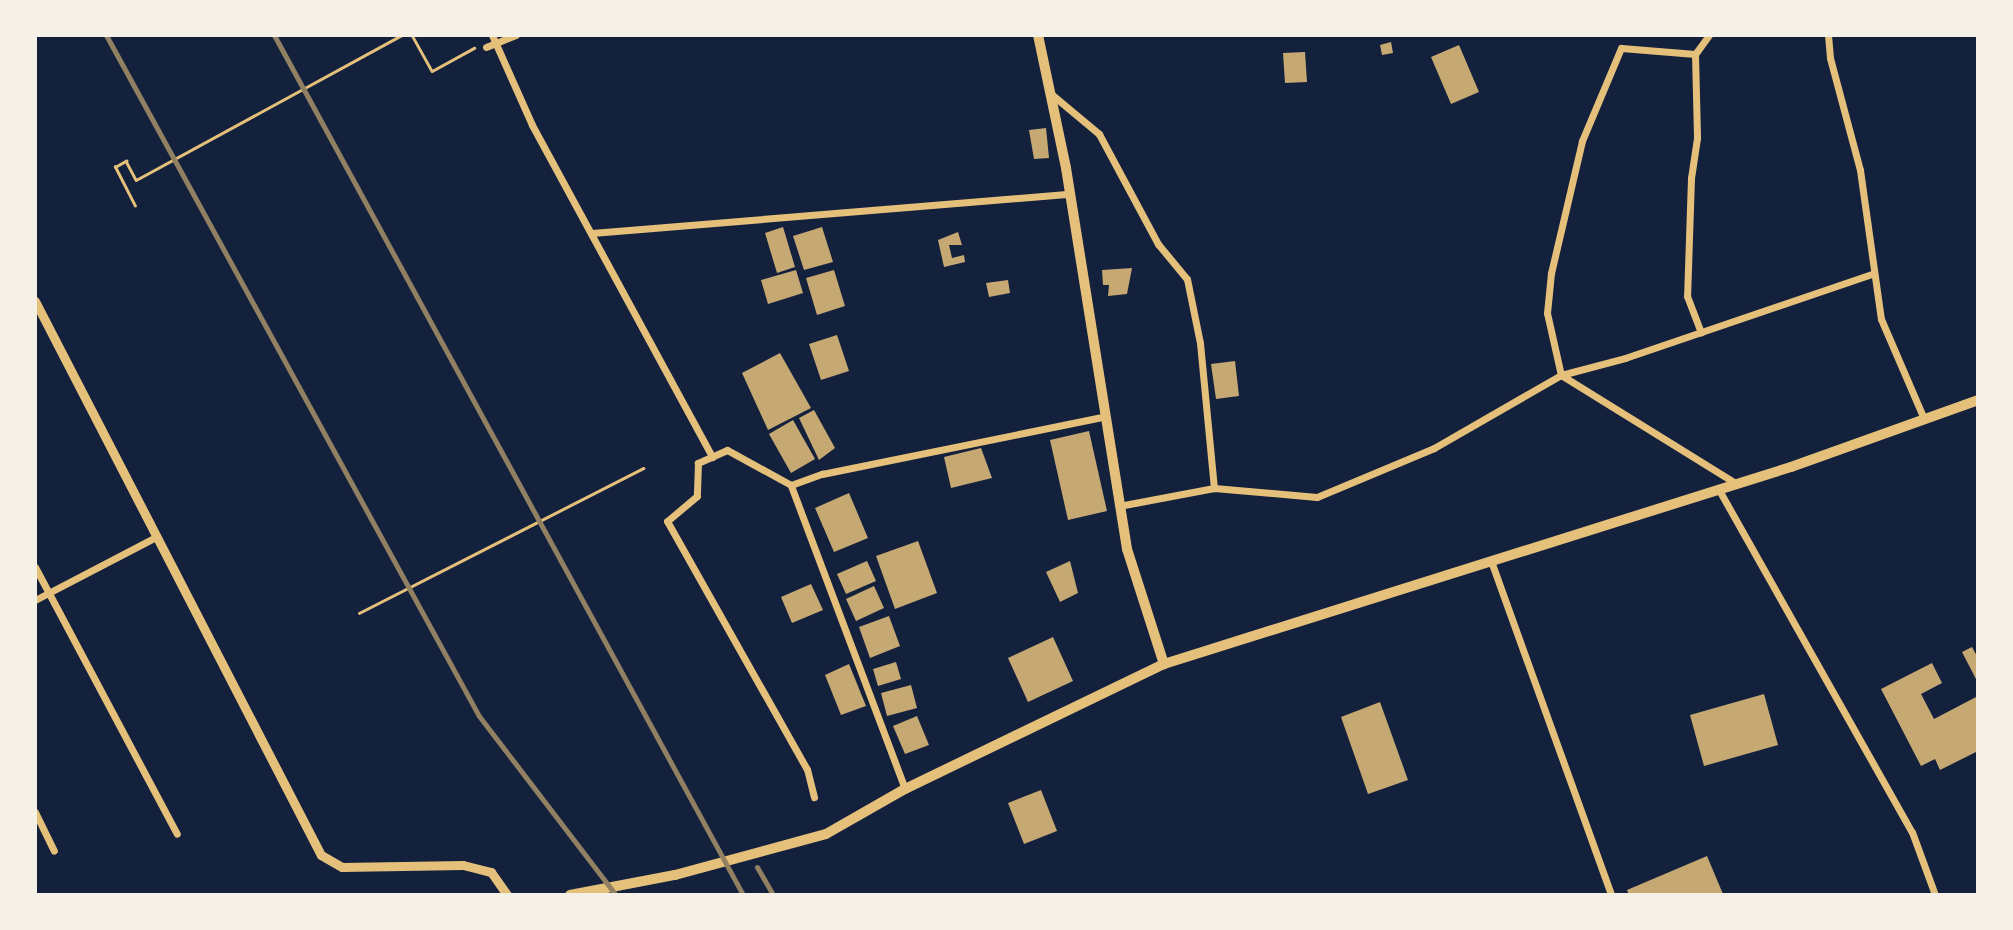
<!DOCTYPE html>
<style>
body{margin:0}
#map{position:relative;width:2013px;height:930px;overflow:hidden;background:#14213d;font-family:"Open Sans",sans-serif}
div>[style]{position:absolute}
[style*='--x']{left:calc(var(--x)*1px);top:calc(var(--y)*1px);width:calc(var(--w)*1px);rotate:calc(var(--a)*1deg)}
.building>*{inset:0;background:#c6a872}
.path>*{height:2.5px;margin:-1.25px;padding:0 1.25px;transform-origin:1.25px;border-radius:1.25px;background:#e5c07b}
.minor>*{height:7px;margin:-3.5px;padding:0 3.5px;transform-origin:3.5px;border-radius:3.5px;background:#e5c07b}
.tertiary>*{height:9px;margin:-4.5px;padding:0 4.5px;transform-origin:4.5px;border-radius:4.5px;background:#e5c07b}
.secondary>*{height:10px;margin:-5px;padding:0 5px;transform-origin:5px;border-radius:5px;background:#e5c07b}
.trunk>*{height:10px;margin:-5px;padding:0 5px;transform-origin:5px;border-radius:5px;background:#e5c07b}
.rail>*{height:5px;margin:-2.5px;padding:0 2.5px;transform-origin:2.5px;border-radius:2.5px;background:#918062}
span{translate:-50% -50%;white-space:nowrap;text-align:center;line-height:1.15;-webkit-text-stroke:7px #f6f1e7;paint-order:stroke}
.frame{position:absolute;inset:0;border:37px solid #f6f1e7;pointer-events:none}
</style>
<div id="map">
<div class="building">
<div style="clip-path:polygon(1391px 42px,1393px 53px,1382px 55px,1380px 45px)"></div>
<div style="clip-path:polygon(1459px 45px,1479px 92px,1451px 104px,1431px 57px)"></div>
<div style="clip-path:polygon(1305px 52px,1307px 82px,1285px 83px,1283px 53px)"></div>
<div style="clip-path:polygon(1046px 128px,1049px 158px,1034px 159px,1029px 130px)"></div>
<div style="clip-path:polygon(783px 227px,795px 267px,777px 273px,765px 233px)"></div>
<div style="clip-path:polygon(822px 227px,833px 262px,804px 270px,793px 236px)"></div>
<div style="clip-path:polygon(958px 232px,962px 245px,949px 245px,952px 258px,964px 255px,965px 262px,944px 267px,938px 240px)"></div>
<div style="clip-path:polygon(1132px 268px,1127px 294px,1108px 296px,1109px 285px,1103px 285px,1102px 270px)"></div>
<div style="clip-path:polygon(796px 270px,803px 293px,768px 304px,761px 280px)"></div>
<div style="clip-path:polygon(834px 270px,845px 306px,817px 315px,806px 278px)"></div>
<div style="clip-path:polygon(1008px 280px,1010px 293px,989px 297px,986px 283px)"></div>
<div style="clip-path:polygon(837px 335px,849px 371px,821px 380px,809px 344px)"></div>
<div style="clip-path:polygon(780px 353px,811px 408px,768px 430px,742px 373px)"></div>
<div style="clip-path:polygon(1235px 361px,1239px 396px,1216px 399px,1211px 364px)"></div>
<div style="clip-path:polygon(814px 410px,835px 448px,819px 460px,799px 418px)"></div>
<div style="clip-path:polygon(793px 420px,815px 459px,791px 473px,769px 434px)"></div>
<div style="clip-path:polygon(1089px 431px,1107px 511px,1068px 520px,1050px 440px)"></div>
<div style="clip-path:polygon(981px 448px,992px 478px,951px 488px,944px 457px)"></div>
<div style="clip-path:polygon(849px 493px,868px 538px,834px 552px,815px 508px)"></div>
<div style="clip-path:polygon(918px 541px,937px 593px,895px 609px,876px 556px)"></div>
<div style="clip-path:polygon(867px 561px,876px 581px,846px 594px,837px 574px)"></div>
<div style="clip-path:polygon(1070px 561px,1078px 593px,1060px 602px,1046px 572px)"></div>
<div style="clip-path:polygon(811px 584px,823px 610px,792px 623px,781px 597px)"></div>
<div style="clip-path:polygon(874px 586px,884px 608px,856px 621px,846px 599px)"></div>
<div style="clip-path:polygon(889px 616px,900px 646px,870px 658px,859px 627px)"></div>
<div style="clip-path:polygon(1053px 637px,1073px 681px,1028px 702px,1008px 658px)"></div>
<div style="clip-path:polygon(1972px 647px,1978px 658px,1978px 683px,1962px 652px)"></div>
<div style="clip-path:polygon(896px 662px,901px 679px,878px 686px,873px 669px)"></div>
<div style="clip-path:polygon(1932px 663px,1942px 683px,1921px 694px,1934px 719px,1978px 696px,1978px 751px,1940px 770px,1935px 759px,1921px 766px,1881px 689px)"></div>
<div style="clip-path:polygon(849px 664px,866px 706px,841px 715px,825px 675px)"></div>
<div style="clip-path:polygon(911px 685px,917px 708px,887px 716px,881px 693px)"></div>
<div style="clip-path:polygon(1764px 694px,1778px 745px,1704px 766px,1690px 715px)"></div>
<div style="clip-path:polygon(1380px 702px,1408px 780px,1368px 794px,1341px 717px)"></div>
<div style="clip-path:polygon(917px 716px,929px 745px,905px 754px,893px 726px)"></div>
<div style="clip-path:polygon(1041px 790px,1057px 831px,1024px 844px,1008px 803px)"></div>
<div style="clip-path:polygon(1707px 856px,1723px 894px,1629px 895px,1627px 890px)"></div>
</div>
<div class="path">
<div style="--x:412;--y:35;--w:41;--a:60.9"></div>
<div style="--x:432;--y:71;--w:48;--a:-28.7"></div>
<div style="--x:135;--y:206;--w:44;--a:-117.1"></div>
<div style="--x:115;--y:167;--w:13;--a:-29"></div>
<div style="--x:126;--y:161;--w:21;--a:62"></div>
<div style="--x:136;--y:180;--w:303;--a:-28.6"></div>
<div style="--x:359;--y:613;--w:319;--a:-27"></div>
</div>
<div class="minor">
<div style="--x:492;--y:35;--w:98;--a:66"></div>
<div style="--x:532;--y:125;--w:378;--a:61.5"></div>
<div style="--x:1709;--y:35;--w:24;--a:126"></div>
<div style="--x:1695;--y:54;--w:74;--a:-175.4"></div>
<div style="--x:1621;--y:48;--w:101;--a:112.8"></div>
<div style="--x:1582;--y:141;--w:136;--a:103.2"></div>
<div style="--x:1551;--y:273;--w:40;--a:95.7"></div>
<div style="--x:1547;--y:313;--w:64;--a:77.3"></div>
<div style="--x:1561;--y:375;--w:66;--a:-14.9"></div>
<div style="--x:1625;--y:358;--w:263;--a:-18.8"></div>
<div style="--x:1828;--y:35;--w:23;--a:85"></div>
<div style="--x:1830;--y:58;--w:116;--a:75"></div>
<div style="--x:1860;--y:170;--w:150;--a:82"></div>
<div style="--x:1881;--y:319;--w:109;--a:66.7"></div>
<div style="--x:486;--y:47;--w:32;--a:-22"></div>
<div style="--x:1695;--y:54;--w:84;--a:88.6"></div>
<div style="--x:1697;--y:138;--w:40;--a:98.5"></div>
<div style="--x:1691;--y:178;--w:118;--a:91.9"></div>
<div style="--x:1687;--y:296;--w:39;--a:69"></div>
<div style="--x:1050;--y:93;--w:64;--a:39.9"></div>
<div style="--x:1099;--y:134;--w:125;--a:61.8"></div>
<div style="--x:1158;--y:244;--w:45;--a:50.4"></div>
<div style="--x:1187;--y:279;--w:65;--a:78.5"></div>
<div style="--x:1200;--y:343;--w:146;--a:84.5"></div>
<div style="--x:1214;--y:488;--w:97;--a:169.3"></div>
<div style="--x:592;--y:233;--w:479;--a:-4.7"></div>
<div style="--x:791;--y:485;--w:73;--a:-151.3"></div>
<div style="--x:727;--y:450;--w:32;--a:156"></div>
<div style="--x:698;--y:463;--w:33;--a:92"></div>
<div style="--x:697;--y:496;--w:39;--a:140"></div>
<div style="--x:667;--y:521;--w:285;--a:60.6"></div>
<div style="--x:807;--y:769;--w:29;--a:76"></div>
<div style="--x:1214;--y:488;--w:103;--a:5"></div>
<div style="--x:1317;--y:497;--w:127;--a:-22.7"></div>
<div style="--x:1434;--y:448;--w:146;--a:-29.9"></div>
<div style="--x:1561;--y:375;--w:207;--a:31.8"></div>
<div style="--x:1719;--y:490;--w:393;--a:60.6"></div>
<div style="--x:1912;--y:832;--w:67;--a:69.9"></div>
<div style="--x:1491;--y:561;--w:355;--a:70.2"></div>
<div style="--x:35;--y:567;--w:302;--a:62"></div>
<div style="--x:35;--y:600;--w:136;--a:-27.5"></div>
<div style="--x:905;--y:789;--w:325;--a:-110.6"></div>
<div style="--x:791;--y:485;--w:33;--a:-20"></div>
<div style="--x:822;--y:474;--w:287;--a:-11.5"></div>
<div style="--x:35;--y:812;--w:43;--a:64"></div>
</div>
<div class="tertiary">
<div style="--x:35;--y:301;--w:623;--a:62.7"></div>
<div style="--x:321;--y:855;--w:24;--a:30"></div>
<div style="--x:342;--y:867;--w:121;--a:-0.9"></div>
<div style="--x:463;--y:865;--w:29;--a:14"></div>
<div style="--x:491;--y:872;--w:28;--a:55"></div>
</div>
<div class="secondary">
<div style="--x:1038;--y:35;--w:136;--a:78.1"></div>
<div style="--x:1066;--y:168;--w:386;--a:80.9"></div>
<div style="--x:1127;--y:549;--w:121;--a:72.2"></div>
</div>
<div class="trunk">
<div style="--x:570;--y:895;--w:107;--a:-10.8"></div>
<div style="--x:675;--y:875;--w:156;--a:-15.2"></div>
<div style="--x:826;--y:834;--w:91;--a:-29.7"></div>
<div style="--x:905;--y:789;--w:288;--a:-25.8"></div>
<div style="--x:1164;--y:664;--w:657;--a:-17.44"></div>
<div style="--x:1791;--y:467;--w:199;--a:-19.7"></div>
</div>
<div class="rail">
<div style="--x:106;--y:35;--w:776;--a:61.29"></div>
<div style="--x:479;--y:716;--w:225;--a:52.6"></div>
<div style="--x:274;--y:35;--w:980;--a:61.39"></div>
<div style="--x:757;--y:867;--w:32;--a:60"></div>
</div>
<div class="frame"></div>
</div>
